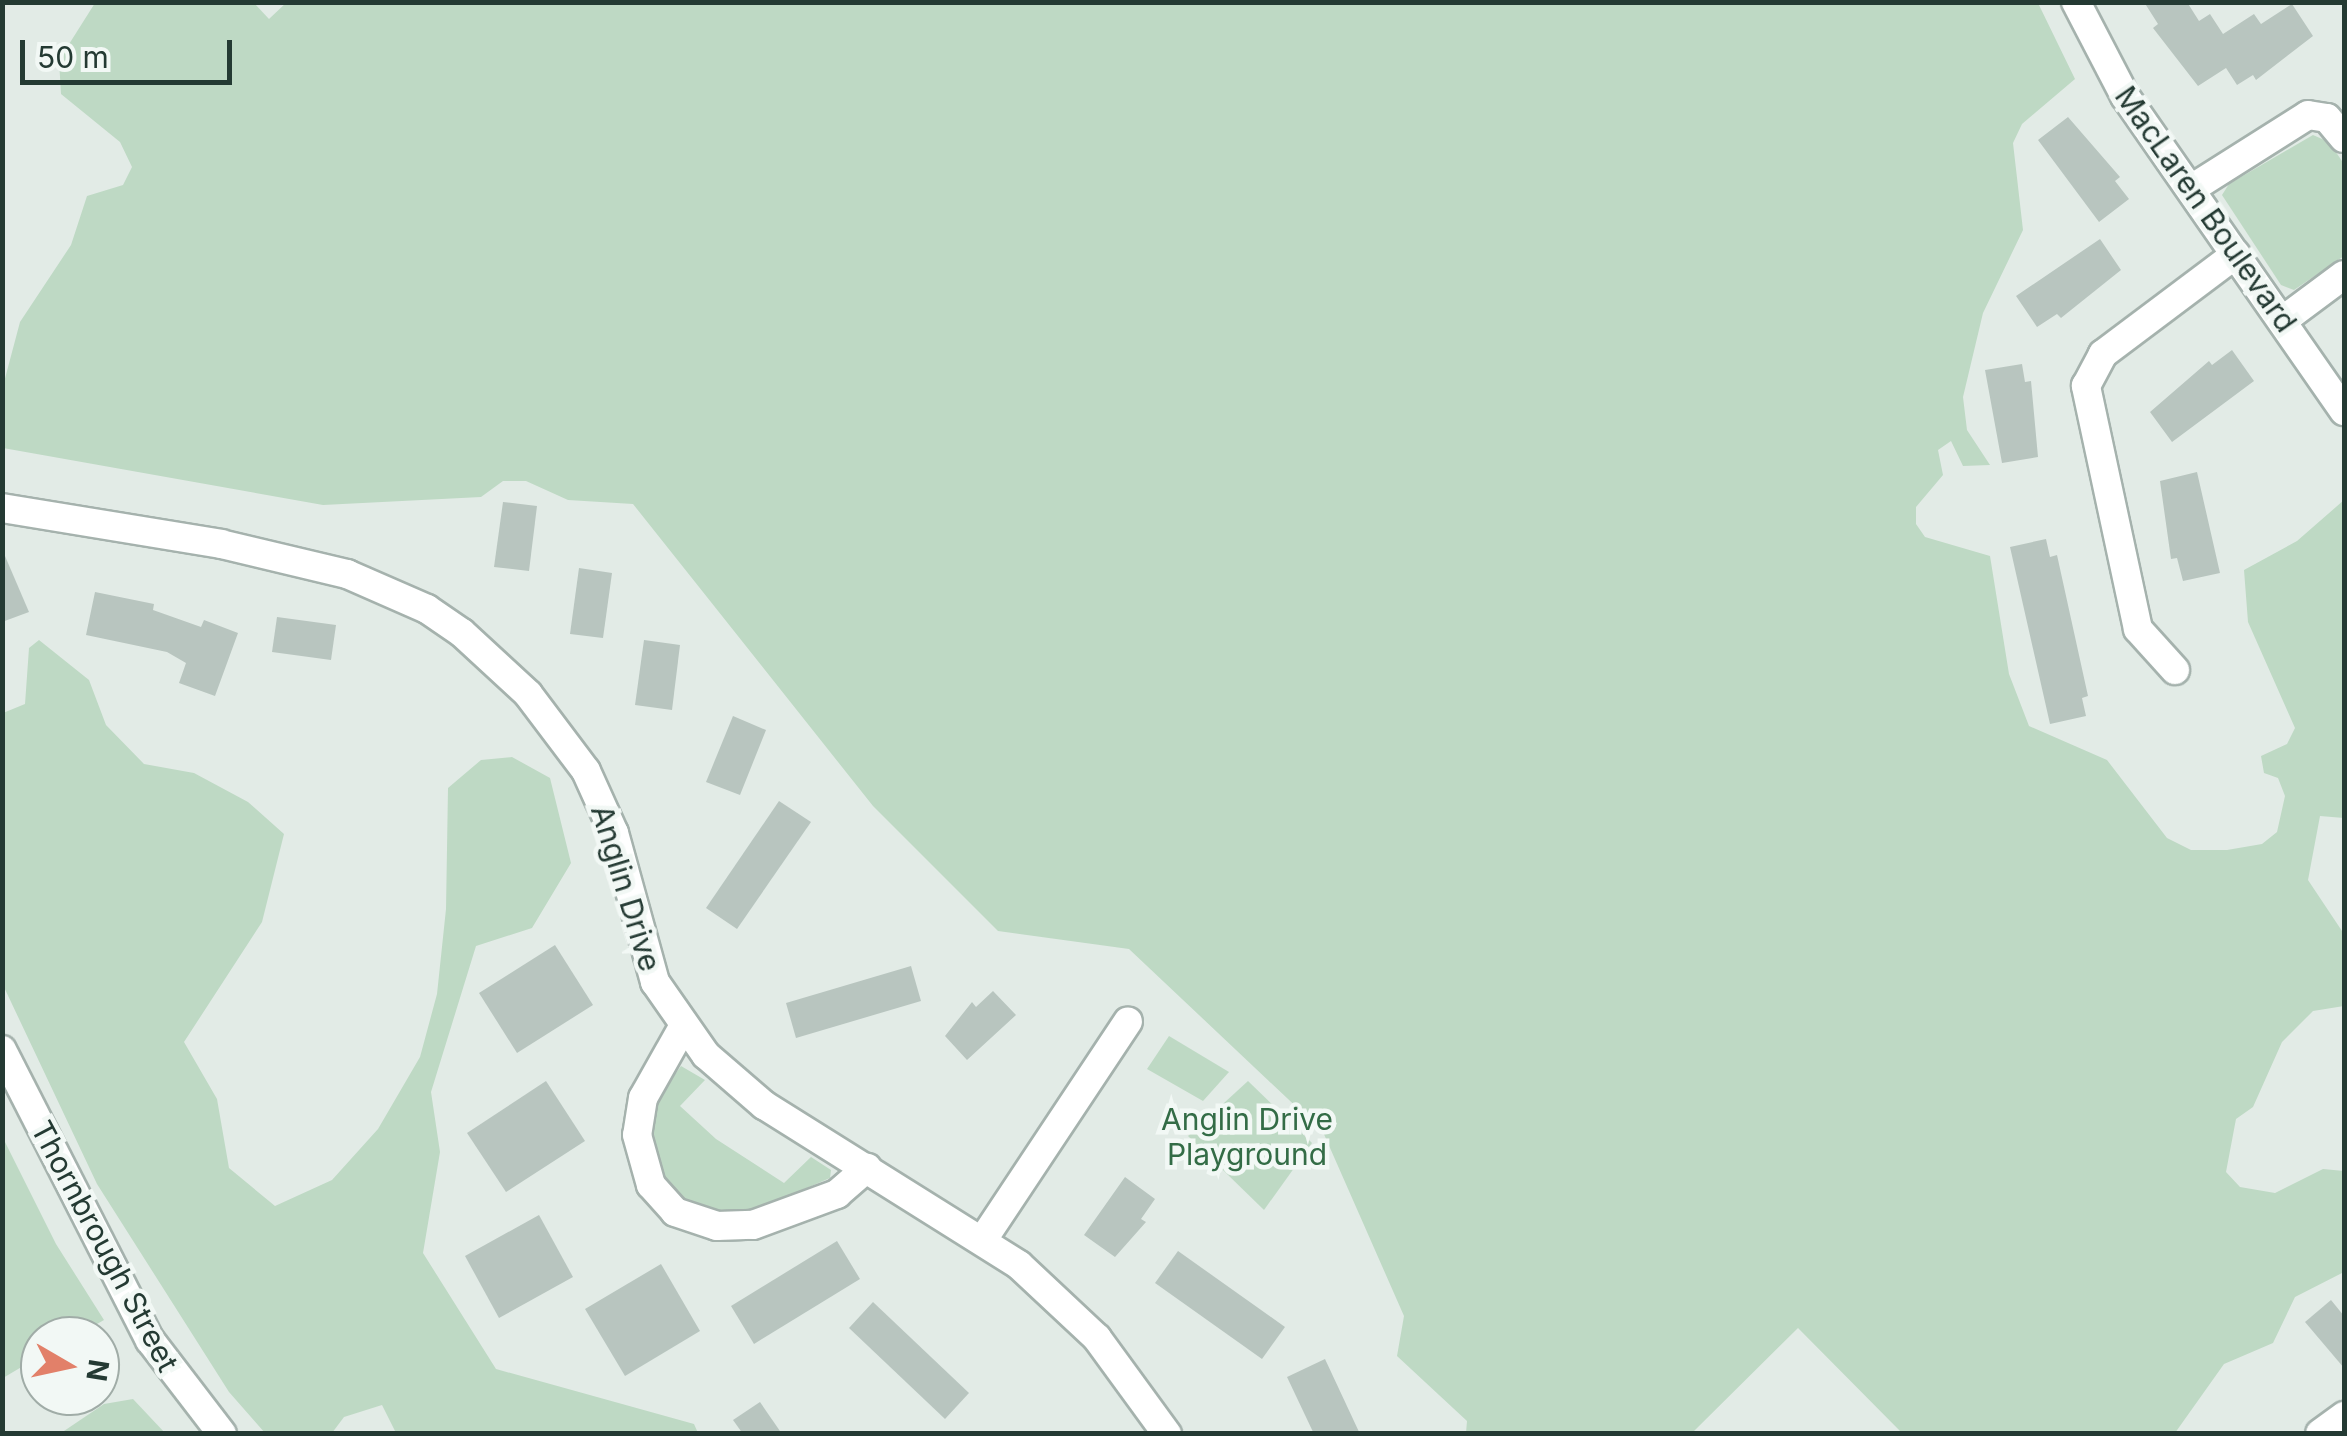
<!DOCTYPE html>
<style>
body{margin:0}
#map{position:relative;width:2347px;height:1436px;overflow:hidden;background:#e2ebe6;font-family:Inter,sans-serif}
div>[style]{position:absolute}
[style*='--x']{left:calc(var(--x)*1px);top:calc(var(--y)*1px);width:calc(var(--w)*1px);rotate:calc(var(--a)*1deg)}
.green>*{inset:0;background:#bed9c4}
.building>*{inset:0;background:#b8c5bf}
.roads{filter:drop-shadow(2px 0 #a5b2ad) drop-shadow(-2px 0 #a5b2ad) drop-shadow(0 2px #a5b2ad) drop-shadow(0 -2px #a5b2ad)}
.street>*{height:28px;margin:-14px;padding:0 14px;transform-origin:14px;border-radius:14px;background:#fff}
.secondary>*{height:30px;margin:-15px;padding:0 15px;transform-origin:15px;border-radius:15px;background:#fff}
span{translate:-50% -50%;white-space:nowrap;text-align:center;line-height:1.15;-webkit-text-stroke:9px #f2f8f5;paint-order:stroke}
.street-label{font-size:30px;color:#243a33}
.park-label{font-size:30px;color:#336c46}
.frame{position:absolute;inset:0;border:5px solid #243a33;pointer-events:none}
.north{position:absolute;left:20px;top:1316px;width:100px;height:100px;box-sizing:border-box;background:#f2f8f5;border:2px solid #a0aca7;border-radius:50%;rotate:99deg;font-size:28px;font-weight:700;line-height:40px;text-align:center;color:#243a33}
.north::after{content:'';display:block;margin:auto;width:35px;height:45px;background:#e28069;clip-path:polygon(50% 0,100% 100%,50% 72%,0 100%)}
.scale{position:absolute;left:20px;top:40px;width:212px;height:45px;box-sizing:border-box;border:5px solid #243a33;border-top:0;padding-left:12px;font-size:30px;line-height:35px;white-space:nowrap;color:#243a33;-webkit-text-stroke:8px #f2f8f5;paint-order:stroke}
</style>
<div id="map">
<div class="green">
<div style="clip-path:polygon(287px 2px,2038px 3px,2075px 79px,2022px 124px,2013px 143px,2023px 230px,1983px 313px,1963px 397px,1967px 430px,1990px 465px,1963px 466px,1951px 441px,1938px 450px,1943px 475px,1916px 507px,1916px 524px,1925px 537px,1990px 556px,2009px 674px,2029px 726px,2107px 760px,2167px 838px,2191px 850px,2227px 850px,2262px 844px,2277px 832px,2285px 796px,2278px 778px,2264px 773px,2261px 756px,2287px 744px,2295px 728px,2248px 622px,2244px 570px,2297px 541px,2344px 500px,2344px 818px,2320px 816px,2308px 880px,2344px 934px,2344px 1006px,2313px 1011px,2282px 1042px,2253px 1107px,2236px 1119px,2226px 1172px,2240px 1187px,2275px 1193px,2323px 1169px,2344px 1171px,2344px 1272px,2295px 1297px,2273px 1343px,2224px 1364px,2175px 1433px,1902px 1433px,1798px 1328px,1692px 1433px,1466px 1433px,1467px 1421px,1397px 1356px,1404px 1316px,1323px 1132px,1129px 949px,998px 931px,873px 806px,633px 504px,568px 500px,526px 481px,503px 481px,481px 497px,323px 505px,3px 448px,3px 386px,20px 322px,71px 245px,87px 196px,123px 185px,132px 167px,120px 142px,61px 94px,59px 60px,95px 3px,254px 3px,269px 19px)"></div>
<div style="clip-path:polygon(2313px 135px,2329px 142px,2344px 164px,2344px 256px,2294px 290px,2281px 285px,2222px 195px,2229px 184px)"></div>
<div style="clip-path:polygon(39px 640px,89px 680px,106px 725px,144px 764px,194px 773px,248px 802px,284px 834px,262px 922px,184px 1042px,217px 1099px,229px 1168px,275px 1206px,332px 1180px,378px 1129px,420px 1057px,437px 994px,446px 909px,448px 788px,481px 760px,512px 757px,550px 778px,571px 863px,532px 928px,476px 946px,431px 1092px,440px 1152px,423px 1253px,496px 1369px,694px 1424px,698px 1433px,396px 1433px,382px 1405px,344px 1417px,332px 1433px,265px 1433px,229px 1392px,97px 1184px,3px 985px,3px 713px,25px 704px,29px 648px)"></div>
<div style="clip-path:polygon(1169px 1036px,1229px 1072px,1203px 1101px,1147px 1069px)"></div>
<div style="clip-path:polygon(681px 1066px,705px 1080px,680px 1106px,716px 1139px,784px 1183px,811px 1157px,831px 1170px,830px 1178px,753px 1211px,723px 1214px,685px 1200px,659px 1170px,650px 1132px,654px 1103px)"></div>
<div style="clip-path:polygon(1248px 1081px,1312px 1143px,1264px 1210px,1188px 1136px)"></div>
<div style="clip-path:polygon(2px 1136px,56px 1244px,104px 1320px,76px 1336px,40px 1336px,40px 1356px,3px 1378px)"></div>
<div style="clip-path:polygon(133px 1399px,165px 1433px,61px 1433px,104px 1404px)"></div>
</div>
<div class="building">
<div style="clip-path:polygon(2144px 2px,2187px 2px,2199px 21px,2210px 14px,2223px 34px,2254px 14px,2261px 24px,2292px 4px,2313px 36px,2256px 80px,2253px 75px,2237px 85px,2226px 68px,2198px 86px,2153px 28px,2158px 24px)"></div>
<div style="clip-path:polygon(2068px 117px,2120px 177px,2115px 181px,2129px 199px,2099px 222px,2038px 140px)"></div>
<div style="clip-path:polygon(2100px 239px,2121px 270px,2061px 318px,2057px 314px,2037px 327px,2016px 296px)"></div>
<div style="clip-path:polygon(2232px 350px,2254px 381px,2172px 442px,2150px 412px,2209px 361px,2212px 365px)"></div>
<div style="clip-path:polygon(2022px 364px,2025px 382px,2031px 381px,2038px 457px,2002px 463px,1985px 370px)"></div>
<div style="clip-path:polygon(2197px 472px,2220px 573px,2183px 581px,2177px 558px,2171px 559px,2160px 481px)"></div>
<div style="clip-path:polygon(503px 502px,537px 506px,529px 571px,494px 567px)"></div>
<div style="clip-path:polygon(2046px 539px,2050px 557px,2057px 555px,2088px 696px,2082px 698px,2086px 716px,2050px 724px,2010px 547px)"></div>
<div style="clip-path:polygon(2px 549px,29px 612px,2px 622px)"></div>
<div style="clip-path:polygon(579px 568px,612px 573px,603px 638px,570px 634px)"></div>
<div style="clip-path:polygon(95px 592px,154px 604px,153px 610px,201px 627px,204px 620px,238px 633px,215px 696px,179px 683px,186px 663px,167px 652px,86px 635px)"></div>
<div style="clip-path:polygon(277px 617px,336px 625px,331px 660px,272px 652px)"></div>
<div style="clip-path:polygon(644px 640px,680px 645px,672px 710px,635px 705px)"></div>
<div style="clip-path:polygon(733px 716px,766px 730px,740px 795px,706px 782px)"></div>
<div style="clip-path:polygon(779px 801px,811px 822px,737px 929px,706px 908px)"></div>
<div style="clip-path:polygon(555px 945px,593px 1005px,517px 1053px,479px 993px)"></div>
<div style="clip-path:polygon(911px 966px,921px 1001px,796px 1038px,786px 1003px)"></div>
<div style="clip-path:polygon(993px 991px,1016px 1015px,967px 1060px,945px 1036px,972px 1002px,976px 1007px)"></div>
<div style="clip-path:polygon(546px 1081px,585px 1141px,506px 1192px,467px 1133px)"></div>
<div style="clip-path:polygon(1125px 1177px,1155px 1199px,1141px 1219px,1146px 1222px,1115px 1257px,1084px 1235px)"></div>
<div style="clip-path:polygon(539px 1215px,573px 1277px,499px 1318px,465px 1256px)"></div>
<div style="clip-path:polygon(837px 1241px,860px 1279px,754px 1344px,731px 1306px)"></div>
<div style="clip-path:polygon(1178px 1251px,1285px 1327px,1262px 1359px,1155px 1283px)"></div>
<div style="clip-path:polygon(661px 1264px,700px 1331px,625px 1376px,585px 1309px)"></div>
<div style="clip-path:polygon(2331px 1300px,2344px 1316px,2344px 1368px,2305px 1322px)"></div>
<div style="clip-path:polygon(873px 1302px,969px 1393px,945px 1419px,849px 1328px)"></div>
<div style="clip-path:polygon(1325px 1359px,1360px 1434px,1314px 1434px,1287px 1377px)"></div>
<div style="clip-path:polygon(760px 1402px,782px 1434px,743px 1434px,733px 1420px)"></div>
</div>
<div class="roads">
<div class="street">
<div style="--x:2076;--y:2;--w:106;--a:62.5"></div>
<div style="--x:2125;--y:96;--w:384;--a:55.2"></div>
<div style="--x:2191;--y:189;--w:138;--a:-32.3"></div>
<div style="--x:2308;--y:115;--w:19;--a:9"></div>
<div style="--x:2327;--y:118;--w:26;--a:50"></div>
<div style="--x:2282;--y:321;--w:77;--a:-36.6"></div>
<div style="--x:2;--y:508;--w:222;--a:9.3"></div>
<div style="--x:221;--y:544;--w:130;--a:13.4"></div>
<div style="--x:347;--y:574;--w:87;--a:23.6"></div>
<div style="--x:427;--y:609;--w:42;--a:34.4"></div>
<div style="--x:462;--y:633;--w:90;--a:42.7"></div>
<div style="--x:528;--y:694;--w:96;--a:53"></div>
<div style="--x:586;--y:771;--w:68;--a:65.7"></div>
<div style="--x:614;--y:833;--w:155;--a:74.6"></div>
<div style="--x:655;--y:982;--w:89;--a:55.1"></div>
<div style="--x:706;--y:1055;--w:77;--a:40.8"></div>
<div style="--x:764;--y:1105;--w:301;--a:32.1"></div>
<div style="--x:1019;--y:1265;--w:107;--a:43.1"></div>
<div style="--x:1097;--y:1338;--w:119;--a:53.9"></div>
<div style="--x:2175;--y:670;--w:55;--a:-132.1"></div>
<div style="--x:2138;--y:629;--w:249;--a:-102.1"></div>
<div style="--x:2086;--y:386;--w:36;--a:-62"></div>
<div style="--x:2103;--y:354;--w:166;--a:-36.9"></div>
<div style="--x:683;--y:1027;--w:81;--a:119.4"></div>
<div style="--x:643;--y:1098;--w:37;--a:99"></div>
<div style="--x:637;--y:1135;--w:52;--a:74.4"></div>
<div style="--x:651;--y:1185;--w:36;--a:48"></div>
<div style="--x:675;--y:1212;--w:44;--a:18.4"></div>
<div style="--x:717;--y:1226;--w:36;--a:-2"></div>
<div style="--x:753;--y:1225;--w:90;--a:-20.3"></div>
<div style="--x:837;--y:1194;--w:40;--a:-41"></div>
<div style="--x:2;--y:1050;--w:326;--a:63"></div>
<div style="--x:150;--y:1340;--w:118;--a:52.5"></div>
<div style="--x:984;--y:1238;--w:260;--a:-56.4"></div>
</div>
<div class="secondary">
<div style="--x:2321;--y:1434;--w:29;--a:-36"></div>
</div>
</div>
<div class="street-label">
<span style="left:2206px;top:209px;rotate:55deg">MacLaren Boulevard</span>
<span style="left:626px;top:888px;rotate:73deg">Anglin Drive</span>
<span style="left:105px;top:1246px;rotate:62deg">Thornbrough Street</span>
</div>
<div class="park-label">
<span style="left:1247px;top:1136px">Anglin Drive<br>Playground</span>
</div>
<div class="frame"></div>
<div class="north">N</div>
<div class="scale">50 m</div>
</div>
